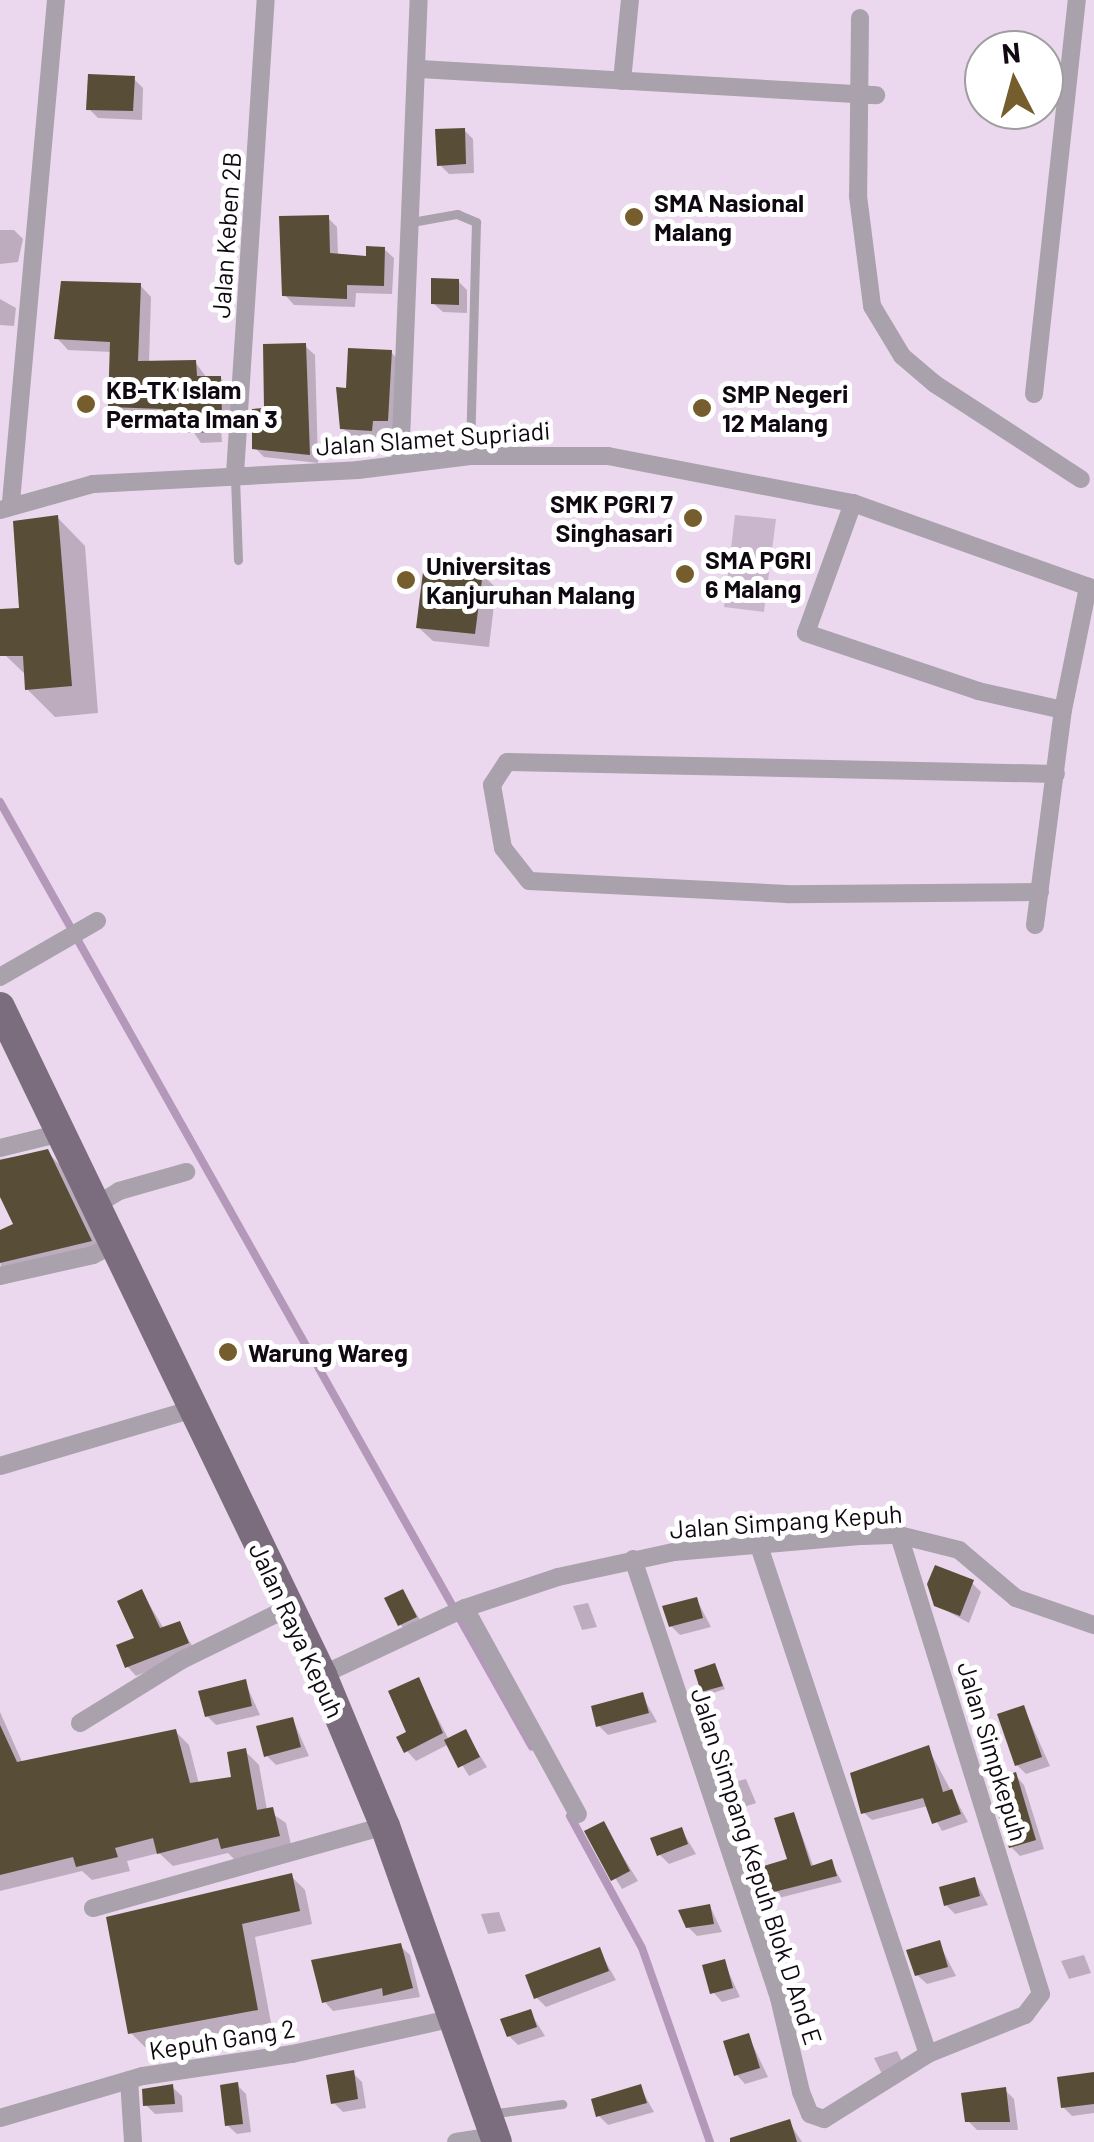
<!DOCTYPE html>
<style>
body{margin:0}
#map{position:relative;width:1094px;height:2142px;overflow:hidden;background:#ebd8ee;font-family:Barlow,sans-serif}
div>[style]{position:absolute}
[style*='--x']{left:calc(var(--x)*1px);top:calc(var(--y)*1px);width:calc(var(--w)*1px);rotate:calc(var(--a)*1deg)}
.green>*{inset:0;background:#c9b5cc}
.shadow>*{inset:0;background:#0003}
.stream>*{height:8px;margin:-4px;padding:0 4px;transform-origin:4px;border-radius:4px;background:#b498b9}
.building>*{inset:0;background:#584d37}
.lane>*{height:9px;margin:-4.5px;padding:0 4.5px;transform-origin:4.5px;border-radius:4.5px;background:#a9a1ab}
.street>*{height:18px;margin:-9px;padding:0 9px;transform-origin:9px;border-radius:9px;background:#a9a1ab}
.primary>*{height:30px;margin:-15px;padding:0 15px;transform-origin:15px;border-radius:15px;background:#7c6d7e}
.dots>*{width:28px;height:28px;translate:-50% -50%;box-sizing:border-box;border:5px solid #fff;border-radius:50%}
span{translate:-50% -50%;white-space:nowrap;text-align:center;line-height:1.15;-webkit-text-stroke:10px #fff;paint-order:stroke}
.poi-label{font-size:25px;color:#100911;font-weight:700}
.left{translate:0 -50%;text-align:left}
.right{translate:-100% -50%;text-align:right}
.street-label{font-size:25px;color:#100911}
.north{position:absolute;left:964px;top:30px;width:100px;height:100px;box-sizing:border-box;background:#fff;border:2px solid #9f9da0;border-radius:50%;rotate:354deg;font-size:28px;font-weight:700;line-height:40px;text-align:center;color:#100911}
.north::after{content:'';display:block;margin:auto;width:35px;height:45px;background:#755d2d;clip-path:polygon(50% 0,100% 100%,50% 72%,0 100%)}
</style>
<div id="map">
<div class="green">
<div style="clip-path:polygon(735px 515px,776px 519px,764px 612px,724px 607px)"></div>
</div>
<div class="shadow">
<div style="clip-path:polygon(134px 79px,143px 88px,142px 120px,98px 118px,89px 109px)"></div>
<div style="clip-path:polygon(464px 130px,473px 139px,474px 173px,449px 174px,439px 164px)"></div>
<div style="clip-path:polygon(328px 218px,337px 227px,338px 256px,368px 258px,384px 249px,394px 258px,392px 294px,356px 293px,355px 307px,294px 305px,285px 295px)"></div>
<div style="clip-path:polygon(0 230px,14px 230px,23px 239px,18px 262px,0 264px)"></div>
<div style="clip-path:polygon(458px 281px,467px 290px,467px 313px,443px 312px,433px 303px)"></div>
<div style="clip-path:polygon(140px 285px,151px 297px,149px 363px,195px 362px,207px 378px,220px 378px,231px 389px,232px 428px,221px 429px,222px 442px,201px 443px,190px 427px,170px 419px,122px 418px,111px 406px,112px 352px,68px 350px,57px 338px)"></div>
<div style="clip-path:polygon(0 299px,16px 308px,14px 326px,0 325px)"></div>
<div style="clip-path:polygon(305px 346px,315px 355px,318px 463px,264px 457px,255px 448px,267px 411px)"></div>
<div style="clip-path:polygon(391px 352px,403px 365px,399px 433px,384px 432px,384px 442px,355px 441px,343px 428px,348px 390px)"></div>
<div style="clip-path:polygon(58px 518px,85px 546px,98px 713px,55px 717px,27px 689px,27px 676px,5px 655px,0 637px,0 618px,22px 610px)"></div>
<div style="clip-path:polygon(482px 574px,496px 588px,489px 647px,433px 641px,418px 627px)"></div>
<div style="clip-path:polygon(47px 1152px,61px 1166px,104px 1256px,1px 1285px,0 1233px,16px 1225px,0 1191px,0 1159px)"></div>
<div style="clip-path:polygon(972px 1583px,981px 1592px,969px 1623px,936px 1605px)"></div>
<div style="clip-path:polygon(142px 1592px,164px 1629px,179px 1624px,196px 1652px,136px 1676px,127px 1666px,137px 1640px)"></div>
<div style="clip-path:polygon(403px 1592px,424px 1626px,409px 1634px,400px 1624px)"></div>
<div style="clip-path:polygon(697px 1600px,711px 1627px,680px 1635px,671px 1626px)"></div>
<div style="clip-path:polygon(588px 1603px,597px 1627px,582px 1630px,573px 1606px)"></div>
<div style="clip-path:polygon(715px 1666px,725px 1689px,707px 1695px,704px 1691px)"></div>
<div style="clip-path:polygon(418px 1680px,449px 1740px,465px 1732px,487px 1767px,469px 1776px,449px 1744px,416px 1761px,407px 1751px)"></div>
<div style="clip-path:polygon(245px 1682px,260px 1715px,216px 1725px,207px 1716px)"></div>
<div style="clip-path:polygon(642px 1695px,657px 1722px,608px 1735px,598px 1725px)"></div>
<div style="clip-path:polygon(1024px 1708px,1050px 1766px,1026px 1774px,1017px 1765px)"></div>
<div style="clip-path:polygon(0 1712px,23px 1764px,175px 1731px,189px 1745px,199px 1784px,234px 1779px,245px 1751px,259px 1765px,267px 1810px,286px 1823px,292px 1849px,237px 1862px,228px 1853px,173px 1866px,159px 1853px,127px 1861px,130px 1871px,92px 1880px,82px 1871px,0 1891px)"></div>
<div style="clip-path:polygon(293px 1720px,309px 1756px,276px 1765px,266px 1755px)"></div>
<div style="clip-path:polygon(928px 1748px,968px 1822px,942px 1831px,928px 1806px,872px 1820px,863px 1812px)"></div>
<div style="clip-path:polygon(1015px 1775px,1024px 1785px,1044px 1849px,1020px 1856px,1011px 1847px)"></div>
<div style="clip-path:polygon(746px 1779px,756px 1803px,741px 1808px,730px 1783px)"></div>
<div style="clip-path:polygon(794px 1814px,814px 1868px,831px 1862px,842px 1882px,767px 1901px,760px 1894px,790px 1860px)"></div>
<div style="clip-path:polygon(603px 1824px,638px 1881px,622px 1889px,587px 1832px)"></div>
<div style="clip-path:polygon(681px 1829px,696px 1854px,669px 1864px,659px 1854px)"></div>
<div style="clip-path:polygon(291px 1876px,305px 1890px,312px 1924px,255px 1937px,271px 2023px,145px 2047px,131px 2033px)"></div>
<div style="clip-path:polygon(975px 1880px,988px 1905px,955px 1914px,946px 1905px)"></div>
<div style="clip-path:polygon(710px 1906px,722px 1932px,697px 1936px,688px 1927px)"></div>
<div style="clip-path:polygon(499px 1912px,506px 1931px,488px 1934px,481px 1914px)"></div>
<div style="clip-path:polygon(939px 1943px,956px 1976px,927px 1984px,917px 1975px)"></div>
<div style="clip-path:polygon(400px 1946px,410px 1955px,420px 1997px,333px 2011px,324px 2001px)"></div>
<div style="clip-path:polygon(599px 1950px,616px 1980px,546px 2007px,536px 1997px)"></div>
<div style="clip-path:polygon(1084px 1955px,1091px 1973px,1069px 1979px,1061px 1961px)"></div>
<div style="clip-path:polygon(724px 1962px,740px 1997px,722px 2002px,713px 1992px)"></div>
<div style="clip-path:polygon(530px 2012px,545px 2036px,518px 2045px,509px 2036px)"></div>
<div style="clip-path:polygon(748px 2035px,768px 2077px,745px 2084px,736px 2074px)"></div>
<div style="clip-path:polygon(897px 2051px,902px 2061px,882px 2074px,874px 2058px)"></div>
<div style="clip-path:polygon(353px 2073px,362px 2082px,366px 2108px,343px 2112px,334px 2103px)"></div>
<div style="clip-path:polygon(1094px 2075px,1094px 2113px,1072px 2116px,1063px 2107px)"></div>
<div style="clip-path:polygon(237px 2085px,246px 2094px,251px 2132px,237px 2134px,227px 2125px)"></div>
<div style="clip-path:polygon(172px 2087px,182px 2096px,183px 2112px,155px 2114px,146px 2105px)"></div>
<div style="clip-path:polygon(640px 2087px,654px 2112px,608px 2125px,599px 2116px)"></div>
<div style="clip-path:polygon(1005px 2090px,1014px 2099px,1018px 2130px,977px 2130px,968px 2121px)"></div>
<div style="clip-path:polygon(789px 2122px,802px 2142px,753px 2142px)"></div>
</div>
<div class="stream">
<div style="--x:0;--y:802;--w:1084;--a:60.62"></div>
<div style="--x:570;--y:1816;--w:150;--a:61.4"></div>
<div style="--x:642;--y:1948;--w:206;--a:70.7"></div>
</div>
<div class="building">
<div style="clip-path:polygon(88px 74px,135px 76px,133px 111px,86px 110px)"></div>
<div style="clip-path:polygon(465px 128px,466px 164px,437px 166px,435px 129px)"></div>
<div style="clip-path:polygon(329px 215px,330px 253px,366px 256px,366px 246px,385px 247px,384px 286px,347px 285px,347px 299px,282px 296px,279px 216px)"></div>
<div style="clip-path:polygon(431px 278px,459px 279px,459px 305px,431px 304px)"></div>
<div style="clip-path:polygon(61px 281px,141px 283px,138px 361px,196px 360px,197px 376px,221px 376px,222px 418px,211px 418px,211px 432px,188px 433px,187px 416px,164px 417px,163px 409px,108px 407px,110px 342px,54px 339px)"></div>
<div style="clip-path:polygon(306px 343px,310px 455px,252px 449px,252px 409px,264px 408px,263px 344px)"></div>
<div style="clip-path:polygon(348px 348px,392px 350px,388px 421px,373px 421px,372px 431px,340px 429px,336px 387px,346px 388px)"></div>
<div style="clip-path:polygon(58px 515px,72px 686px,25px 690px,23px 656px,0 656px,0 609px,19px 608px,13px 521px)"></div>
<div style="clip-path:polygon(424px 564px,483px 572px,475px 634px,416px 628px)"></div>
<div style="clip-path:polygon(48px 1149px,92px 1241px,0 1263px,0 1230px,13px 1224px,0 1197px,0 1160px)"></div>
<div style="clip-path:polygon(935px 1565px,974px 1580px,960px 1616px,934px 1606px,927px 1584px)"></div>
<div style="clip-path:polygon(142px 1589px,160px 1628px,180px 1621px,189px 1643px,125px 1668px,116px 1645px,134px 1638px,117px 1601px)"></div>
<div style="clip-path:polygon(403px 1589px,417px 1617px,398px 1626px,384px 1598px)"></div>
<div style="clip-path:polygon(697px 1597px,703px 1618px,669px 1627px,662px 1606px)"></div>
<div style="clip-path:polygon(715px 1663px,723px 1686px,701px 1692px,694px 1670px)"></div>
<div style="clip-path:polygon(419px 1677px,443px 1733px,404px 1753px,396px 1737px,406px 1732px,388px 1691px)"></div>
<div style="clip-path:polygon(246px 1679px,252px 1706px,205px 1717px,198px 1691px)"></div>
<div style="clip-path:polygon(643px 1692px,649px 1713px,596px 1727px,591px 1706px)"></div>
<div style="clip-path:polygon(1024px 1705px,1042px 1757px,1015px 1766px,997px 1714px)"></div>
<div style="clip-path:polygon(293px 1717px,301px 1747px,264px 1757px,256px 1726px)"></div>
<div style="clip-path:polygon(0 1725px,17px 1762px,176px 1729px,190px 1783px,231px 1777px,227px 1752px,246px 1748px,257px 1810px,273px 1807px,280px 1836px,221px 1849px,218px 1838px,157px 1854px,153px 1838px,115px 1848px,118px 1857px,76px 1867px,73px 1857px,0 1875px)"></div>
<div style="clip-path:polygon(466px 1729px,480px 1757px,458px 1768px,444px 1740px)"></div>
<div style="clip-path:polygon(929px 1745px,943px 1792px,952px 1789px,961px 1814px,932px 1824px,923px 1798px,861px 1814px,850px 1773px)"></div>
<div style="clip-path:polygon(1016px 1772px,1036px 1840px,1009px 1848px,988px 1781px)"></div>
<div style="clip-path:polygon(794px 1812px,811px 1866px,832px 1859px,837px 1876px,758px 1896px,750px 1870px,787px 1859px,774px 1818px)"></div>
<div style="clip-path:polygon(604px 1821px,630px 1871px,611px 1881px,584px 1831px)"></div>
<div style="clip-path:polygon(682px 1827px,688px 1844px,657px 1856px,650px 1838px)"></div>
<div style="clip-path:polygon(292px 1873px,300px 1911px,242px 1924px,258px 2010px,128px 2034px,106px 1917px)"></div>
<div style="clip-path:polygon(975px 1877px,980px 1896px,944px 1906px,939px 1887px)"></div>
<div style="clip-path:polygon(710px 1904px,714px 1924px,686px 1928px,678px 1910px)"></div>
<div style="clip-path:polygon(940px 1940px,948px 1967px,915px 1976px,906px 1950px)"></div>
<div style="clip-path:polygon(401px 1943px,413px 1988px,383px 1996px,382px 1988px,322px 2003px,311px 1960px)"></div>
<div style="clip-path:polygon(600px 1947px,609px 1971px,534px 1999px,525px 1975px)"></div>
<div style="clip-path:polygon(725px 1959px,733px 1988px,710px 1994px,702px 1965px)"></div>
<div style="clip-path:polygon(531px 2009px,537px 2027px,507px 2037px,500px 2019px)"></div>
<div style="clip-path:polygon(749px 2033px,760px 2068px,734px 2076px,723px 2041px)"></div>
<div style="clip-path:polygon(354px 2070px,358px 2099px,331px 2104px,326px 2075px)"></div>
<div style="clip-path:polygon(1094px 2072px,1094px 2104px,1061px 2108px,1057px 2077px)"></div>
<div style="clip-path:polygon(238px 2082px,243px 2124px,225px 2126px,220px 2085px)"></div>
<div style="clip-path:polygon(173px 2084px,175px 2104px,143px 2106px,142px 2089px)"></div>
<div style="clip-path:polygon(641px 2084px,647px 2103px,596px 2117px,591px 2099px)"></div>
<div style="clip-path:polygon(1006px 2087px,1010px 2122px,965px 2122px,961px 2093px)"></div>
<div style="clip-path:polygon(790px 2119px,797px 2142px,730px 2142px,730px 2138px)"></div>
</div>
<div class="lane">
<div style="--x:412;--y:222;--w:46;--a:-10.1"></div>
<div style="--x:457;--y:214;--w:21;--a:23"></div>
<div style="--x:476;--y:222;--w:234;--a:91.5"></div>
<div style="--x:235;--y:478;--w:82;--a:87.9"></div>
<div style="--x:490;--y:2114;--w:73;--a:-7.9"></div>
</div>
<div class="street">
<div style="--x:860;--y:18;--w:178;--a:90.6"></div>
<div style="--x:858;--y:196;--w:111;--a:82.7"></div>
<div style="--x:872;--y:306;--w:58;--a:59"></div>
<div style="--x:902;--y:356;--w:43;--a:40.3"></div>
<div style="--x:935;--y:384;--w:174;--a:33.1"></div>
<div style="--x:420;--y:69;--w:457;--a:3.3"></div>
<div style="--x:622;--y:81;--w:81;--a:-84.4"></div>
<div style="--x:1034;--y:394;--w:396;--a:-83.8"></div>
<div style="--x:400;--y:464;--w:464;--a:-87.7"></div>
<div style="--x:235;--y:474;--w:475;--a:-86.3"></div>
<div style="--x:11;--y:502;--w:504;--a:-84.88"></div>
<div style="--x:853;--y:503;--w:138;--a:109.9"></div>
<div style="--x:806;--y:633;--w:182;--a:18.6"></div>
<div style="--x:978;--y:691;--w:87;--a:12.6"></div>
<div style="--x:0;--y:510;--w:97;--a:-15.6"></div>
<div style="--x:93;--y:484;--w:265;--a:-3"></div>
<div style="--x:358;--y:470;--w:113;--a:-7.1"></div>
<div style="--x:470;--y:456;--w:138;--a:0"></div>
<div style="--x:608;--y:456;--w:249;--a:10.9"></div>
<div style="--x:853;--y:503;--w:256;--a:19.6"></div>
<div style="--x:1040;--y:892;--w:253;--a:179.5"></div>
<div style="--x:787;--y:894;--w:258;--a:-177.1"></div>
<div style="--x:529;--y:881;--w:42;--a:-128.2"></div>
<div style="--x:503;--y:848;--w:64;--a:-99.9"></div>
<div style="--x:492;--y:785;--w:27;--a:-57"></div>
<div style="--x:507;--y:762;--w:549;--a:1.25"></div>
<div style="--x:1035;--y:925;--w:217;--a:-82.6"></div>
<div style="--x:1063;--y:710;--w:126;--a:-78.5"></div>
<div style="--x:0;--y:977;--w:112;--a:-30"></div>
<div style="--x:0;--y:1148;--w:63;--a:-13.8"></div>
<div style="--x:96;--y:1205;--w:27;--a:-31"></div>
<div style="--x:119;--y:1191;--w:70;--a:-15.8"></div>
<div style="--x:0;--y:1276;--w:95;--a:-12.7"></div>
<div style="--x:93;--y:1255;--w:25;--a:-27"></div>
<div style="--x:0;--y:1466;--w:202;--a:-16.4"></div>
<div style="--x:759;--y:1546;--w:535;--a:71.6"></div>
<div style="--x:633;--y:1559;--w:463;--a:71.6"></div>
<div style="--x:779;--y:1998;--w:97;--a:76.8"></div>
<div style="--x:801;--y:2092;--w:24;--a:68"></div>
<div style="--x:810;--y:2114;--w:15;--a:20"></div>
<div style="--x:824;--y:2119;--w:123;--a:-32"></div>
<div style="--x:928;--y:2054;--w:105;--a:-21.9"></div>
<div style="--x:1025;--y:2015;--w:26;--a:-53"></div>
<div style="--x:1041;--y:1994;--w:480;--a:-107.2"></div>
<div style="--x:465;--y:1608;--w:235;--a:61.3"></div>
<div style="--x:322;--y:1675;--w:158;--a:-25.1"></div>
<div style="--x:465;--y:1608;--w:98;--a:-18.4"></div>
<div style="--x:558;--y:1577;--w:119;--a:-12.2"></div>
<div style="--x:674;--y:1552;--w:189;--a:-4.9"></div>
<div style="--x:862;--y:1536;--w:37;--a:-2"></div>
<div style="--x:899;--y:1535;--w:62;--a:14"></div>
<div style="--x:959;--y:1550;--w:75;--a:40.1"></div>
<div style="--x:1016;--y:1598;--w:83;--a:19.1"></div>
<div style="--x:80;--y:1723;--w:120;--a:-31.7"></div>
<div style="--x:182;--y:1660;--w:118;--a:-26.1"></div>
<div style="--x:93;--y:1908;--w:303;--a:-15.7"></div>
<div style="--x:129;--y:2080;--w:62;--a:86.3"></div>
<div style="--x:0;--y:2118;--w:149;--a:-16.4"></div>
<div style="--x:143;--y:2076;--w:151;--a:-8.4"></div>
<div style="--x:292;--y:2054;--w:166;--a:-12.5"></div>
<div style="--x:456;--y:2142;--w:39;--a:-9"></div>
</div>
<div class="primary">
<div style="--x:0;--y:1007;--w:742;--a:64.26"></div>
<div style="--x:322;--y:1675;--w:164;--a:67.4"></div>
<div style="--x:385;--y:1826;--w:335;--a:70.5"></div>
</div>
<div class="dots">
<div style="left:634px;top:217px;background:#755d2d"></div>
<div style="left:86px;top:404px;background:#755d2d"></div>
<div style="left:702px;top:408px;background:#755d2d"></div>
<div style="left:693px;top:518px;background:#755d2d"></div>
<div style="left:685px;top:574px;background:#755d2d"></div>
<div style="left:406px;top:580px;background:#755d2d"></div>
<div style="left:228px;top:1352px;background:#755d2d"></div>
</div>
<div class="poi-label">
<span class="left" style="left:654px;top:217px">SMA Nasional<br>Malang</span>
<span class="left" style="left:106px;top:404px">KB-TK Islam<br>Permata Iman 3</span>
<span class="left" style="left:722px;top:408px">SMP Negeri<br>12 Malang</span>
<span class="right" style="left:673px;top:518px">SMK PGRI 7<br>Singhasari</span>
<span class="left" style="left:705px;top:574px">SMA PGRI<br>6 Malang</span>
<span class="left" style="left:426px;top:580px">Universitas<br>Kanjuruhan Malang</span>
<span class="left" style="left:248px;top:1352px">Warung Wareg</span>
</div>
<div class="street-label">
<span style="left:226px;top:235px;rotate:-86deg">Jalan Keben 2B</span>
<span style="left:433px;top:438px;rotate:-4deg">Jalan Slamet Supriadi</span>
<span style="left:786px;top:1521px;rotate:-4deg">Jalan Simpang Kepuh</span>
<span style="left:297px;top:1630px;rotate:65deg">Jalan Raya Kepuh</span>
<span style="left:993px;top:1751px;rotate:73deg">Jalan Simpkepuh</span>
<span style="left:757px;top:1866px;rotate:72deg">Jalan Simpang Kepuh Blok D And E</span>
<span style="left:222px;top:2039px;rotate:-9deg">Kepuh Gang 2</span>
</div>
<div class="north">N</div>
</div>
